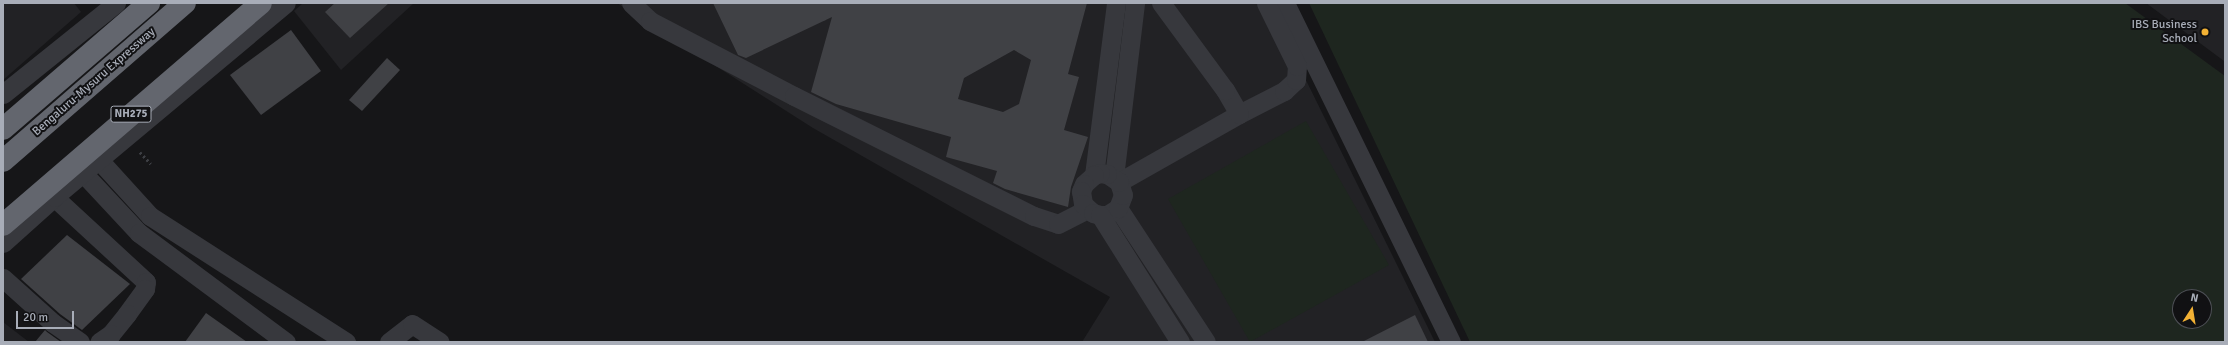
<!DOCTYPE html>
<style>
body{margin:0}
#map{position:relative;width:2228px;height:345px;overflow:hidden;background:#161618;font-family:Signika,sans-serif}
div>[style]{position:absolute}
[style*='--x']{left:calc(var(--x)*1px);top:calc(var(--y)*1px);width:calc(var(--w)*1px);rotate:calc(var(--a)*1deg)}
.built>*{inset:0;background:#222225}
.green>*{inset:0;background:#1e261f}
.building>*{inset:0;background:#404145}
.path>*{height:2.5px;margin-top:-1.25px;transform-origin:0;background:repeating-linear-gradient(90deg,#3d3f44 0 2px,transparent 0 5px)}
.minor>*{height:19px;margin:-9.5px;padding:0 9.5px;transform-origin:9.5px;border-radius:9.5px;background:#37383d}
.highway>*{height:22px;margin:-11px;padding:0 11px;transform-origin:11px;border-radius:11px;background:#63666e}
.dots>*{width:11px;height:11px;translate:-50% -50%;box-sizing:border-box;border:2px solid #111113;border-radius:50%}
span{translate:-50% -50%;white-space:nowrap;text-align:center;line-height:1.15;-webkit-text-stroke:4px #111113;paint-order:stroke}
.shield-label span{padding:1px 3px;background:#111113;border:1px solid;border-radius:3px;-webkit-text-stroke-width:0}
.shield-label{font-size:11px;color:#a8adb8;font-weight:700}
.poi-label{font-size:12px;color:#a8adb8}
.right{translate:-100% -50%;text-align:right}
.street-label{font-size:12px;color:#a8adb8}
.frame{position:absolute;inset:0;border:4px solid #a8adb8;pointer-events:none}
.north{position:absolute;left:2172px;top:289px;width:40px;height:40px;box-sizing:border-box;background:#111113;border:1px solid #4d4f55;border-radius:50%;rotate:12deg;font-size:11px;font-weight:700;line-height:16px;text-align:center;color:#a8adb8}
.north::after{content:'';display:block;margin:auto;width:14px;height:18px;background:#f2b134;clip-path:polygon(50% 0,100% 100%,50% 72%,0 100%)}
.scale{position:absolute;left:16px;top:311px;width:58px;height:18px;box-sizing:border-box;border:2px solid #a8adb8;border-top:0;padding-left:5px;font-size:12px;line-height:14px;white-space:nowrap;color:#a8adb8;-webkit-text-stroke:3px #111113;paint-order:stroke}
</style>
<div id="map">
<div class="built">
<div style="clip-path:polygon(3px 3px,74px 3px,81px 12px,3px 80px)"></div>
<div style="clip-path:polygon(303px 3px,414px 3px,341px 70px,294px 11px)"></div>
<div style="clip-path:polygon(617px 3px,1268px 3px,1435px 342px,1082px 342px,1110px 297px,813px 128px)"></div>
<div style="clip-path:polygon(2146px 3px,2225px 3px,2225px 60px,2224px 61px)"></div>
<div style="clip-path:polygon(3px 322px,29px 342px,3px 342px)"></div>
</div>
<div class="green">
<div style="clip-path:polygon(evenodd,1309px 3px,2125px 3px,2225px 76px,2225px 342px,1470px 342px,1309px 3px,2180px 297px,2204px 297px,2204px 321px,2180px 321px,2180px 297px)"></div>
<div style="clip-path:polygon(1306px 121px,1389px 265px,1250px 342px,1168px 199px)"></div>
</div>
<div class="building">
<div style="clip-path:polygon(335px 3px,389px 3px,350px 38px,325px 12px)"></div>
<div style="clip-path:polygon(evenodd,713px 3px,1087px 3px,1068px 74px,1079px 77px,1064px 130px,1088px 137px,1071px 187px,1068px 207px,1005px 189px,993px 183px,997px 171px,946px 157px,951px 137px,836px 104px,811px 92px,832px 17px,746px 58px,738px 55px,713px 3px,1014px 50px,1031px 60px,1019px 104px,1003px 112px,958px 99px,964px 78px,1014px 50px)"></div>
<div style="clip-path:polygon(291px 30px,321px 71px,261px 115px,230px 75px)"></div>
<div style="clip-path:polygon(387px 58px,400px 70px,362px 111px,349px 100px)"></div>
<div style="clip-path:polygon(67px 235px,130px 284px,82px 330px,60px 314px,21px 279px)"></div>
<div style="clip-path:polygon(206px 313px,247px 342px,185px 342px)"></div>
<div style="clip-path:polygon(1415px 315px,1428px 342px,1362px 342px)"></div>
<div style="clip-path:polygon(45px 330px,47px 332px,61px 342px,35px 342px)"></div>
</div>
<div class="path">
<div style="--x:140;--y:152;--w:16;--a:47"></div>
</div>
<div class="minor">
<div style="--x:631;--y:3;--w:26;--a:43"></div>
<div style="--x:650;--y:21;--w:162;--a:27.5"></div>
<div style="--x:794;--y:96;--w:268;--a:26.6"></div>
<div style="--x:1034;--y:216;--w:25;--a:18"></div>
<div style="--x:1058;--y:224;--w:33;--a:-27"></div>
<div style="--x:1285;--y:3;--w:377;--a:63.9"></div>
<div style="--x:3;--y:94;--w:145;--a:-38.8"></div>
<div style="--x:1239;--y:114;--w:51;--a:-27.1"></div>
<div style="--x:1284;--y:91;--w:16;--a:-43"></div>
<div style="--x:1296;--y:80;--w:14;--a:-86"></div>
<div style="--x:1297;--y:66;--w:70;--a:-116.2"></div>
<div style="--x:99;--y:160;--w:76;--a:47.7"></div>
<div style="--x:150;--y:216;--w:233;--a:32.7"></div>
<div style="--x:83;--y:173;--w:82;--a:47"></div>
<div style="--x:139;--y:233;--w:183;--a:36.6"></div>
<div style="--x:1094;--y:175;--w:173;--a:-82.7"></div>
<div style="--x:1114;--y:177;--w:175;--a:-83.1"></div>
<div style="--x:1119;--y:182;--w:138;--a:-29.5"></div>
<div style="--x:1239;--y:114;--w:28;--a:-120"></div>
<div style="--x:1225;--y:90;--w:108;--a:-126.3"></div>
<div style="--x:54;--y:197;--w:125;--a:42.7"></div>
<div style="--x:146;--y:282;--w:7;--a:98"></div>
<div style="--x:145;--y:289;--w:31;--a:126"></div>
<div style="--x:127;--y:314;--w:26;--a:129"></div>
<div style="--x:111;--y:334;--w:14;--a:146"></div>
<div style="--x:1118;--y:208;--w:160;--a:56.7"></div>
<div style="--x:1100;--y:215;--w:7;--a:0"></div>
<div style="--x:1107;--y:215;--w:13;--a:-32"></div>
<div style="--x:1118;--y:208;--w:14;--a:-69"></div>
<div style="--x:1123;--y:195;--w:14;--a:-107"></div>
<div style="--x:1119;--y:182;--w:14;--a:-146"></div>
<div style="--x:1107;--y:174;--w:7;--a:-172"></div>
<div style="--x:1100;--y:173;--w:6;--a:162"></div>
<div style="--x:1094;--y:175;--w:13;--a:138"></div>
<div style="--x:1084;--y:184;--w:8;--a:113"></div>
<div style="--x:1081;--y:191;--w:13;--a:81"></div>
<div style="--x:1083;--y:204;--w:13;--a:42"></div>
<div style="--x:1093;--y:213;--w:7;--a:16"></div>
<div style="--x:1100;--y:215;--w:150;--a:57.8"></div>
<div style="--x:3;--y:243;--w:69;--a:-42"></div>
<div style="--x:54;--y:197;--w:302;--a:-39.9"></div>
<div style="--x:3;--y:278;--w:67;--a:42"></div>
<div style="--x:53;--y:323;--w:33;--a:35"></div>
<div style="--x:389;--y:342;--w:29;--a:-38"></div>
<div style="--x:412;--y:324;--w:33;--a:33"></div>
</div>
<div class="highway">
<div style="--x:3;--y:129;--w:193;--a:-40.8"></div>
<div style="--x:3;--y:161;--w:241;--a:-41"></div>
<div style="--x:3;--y:225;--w:340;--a:-40.7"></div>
</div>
<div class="dots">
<div style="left:2205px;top:32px;background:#f2b134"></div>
</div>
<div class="shield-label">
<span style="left:131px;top:114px">NH275</span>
</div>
<div class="poi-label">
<span class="right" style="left:2197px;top:32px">IBS Business<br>School</span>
</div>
<div class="street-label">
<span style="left:94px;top:82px;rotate:-41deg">Bengaluru-Mysuru Expressway</span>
</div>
<div class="frame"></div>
<div class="north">N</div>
<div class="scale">20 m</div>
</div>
